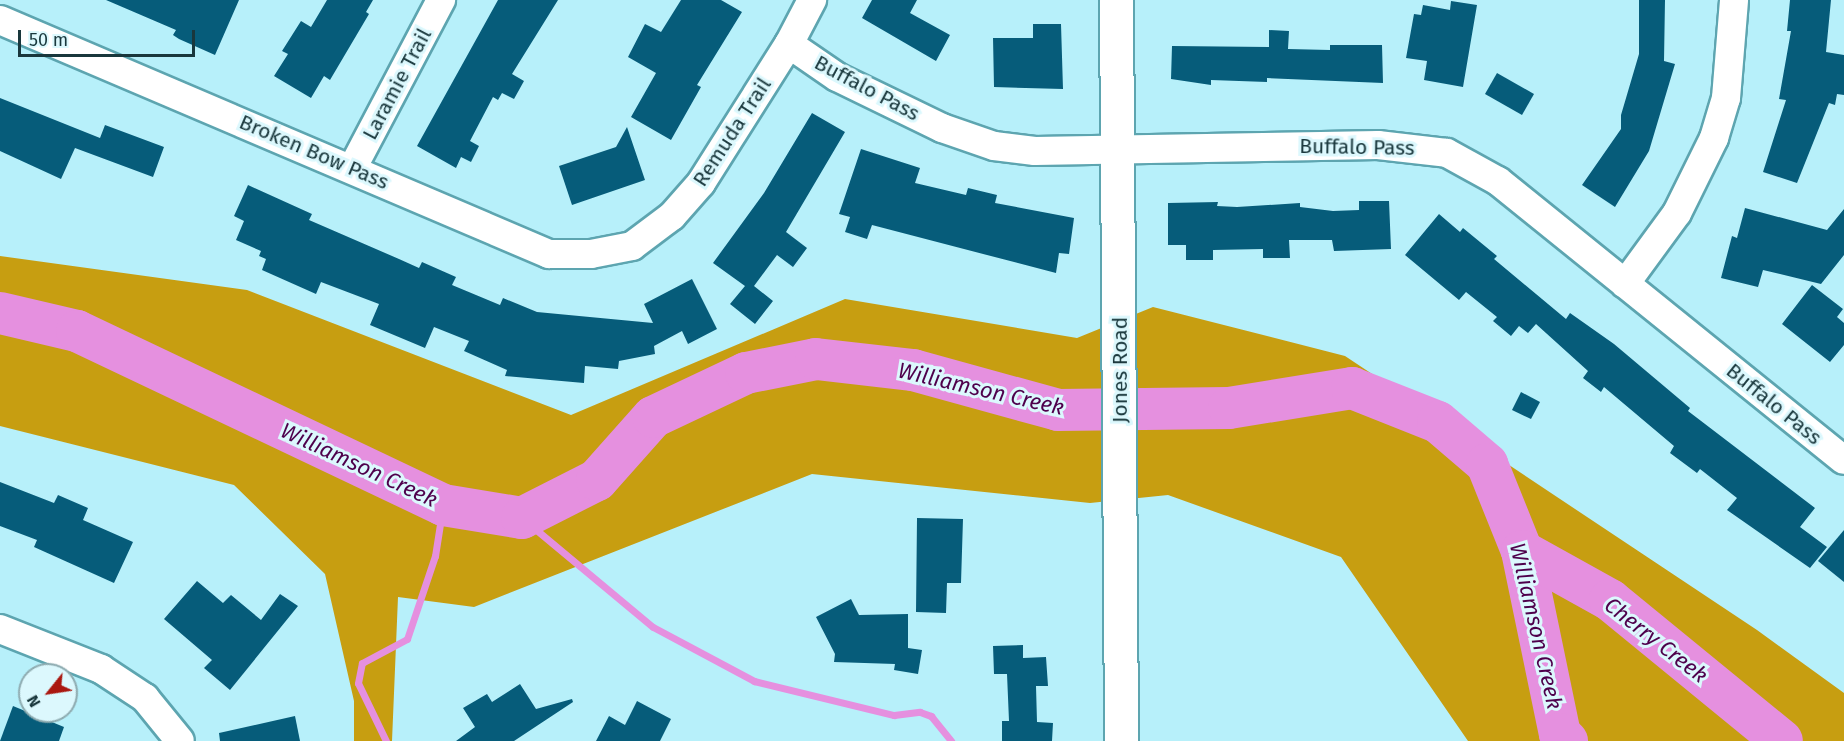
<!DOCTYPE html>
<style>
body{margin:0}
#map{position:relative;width:1844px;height:741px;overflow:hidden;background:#b7f0fa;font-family:"Fira Sans",sans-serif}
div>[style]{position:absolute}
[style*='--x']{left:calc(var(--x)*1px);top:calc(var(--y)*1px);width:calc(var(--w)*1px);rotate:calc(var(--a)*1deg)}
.forest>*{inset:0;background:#c79e11}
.stream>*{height:7px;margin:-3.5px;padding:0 3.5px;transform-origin:3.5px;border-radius:3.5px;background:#e590df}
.river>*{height:42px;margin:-21px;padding:0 21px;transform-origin:21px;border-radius:21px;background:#e590df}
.building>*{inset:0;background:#065c7a}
.roads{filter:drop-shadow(2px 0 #5da5b0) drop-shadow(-2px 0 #5da5b0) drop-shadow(0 2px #5da5b0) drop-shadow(0 -2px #5da5b0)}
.street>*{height:28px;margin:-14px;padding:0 14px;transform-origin:14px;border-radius:14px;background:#fff}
.secondary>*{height:33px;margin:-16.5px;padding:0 16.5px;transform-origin:16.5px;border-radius:16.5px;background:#fff}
span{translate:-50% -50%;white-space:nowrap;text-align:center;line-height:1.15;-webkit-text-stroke:6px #dcf8fd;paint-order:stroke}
.street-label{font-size:21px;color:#19373c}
.water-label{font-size:22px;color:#4e004c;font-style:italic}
.north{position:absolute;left:18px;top:663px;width:60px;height:60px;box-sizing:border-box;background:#dcf8fd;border:2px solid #8eabb0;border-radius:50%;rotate:240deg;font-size:16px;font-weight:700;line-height:24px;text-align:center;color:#19373c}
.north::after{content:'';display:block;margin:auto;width:21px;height:27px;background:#aa1810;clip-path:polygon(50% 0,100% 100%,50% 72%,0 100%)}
.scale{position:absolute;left:18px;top:30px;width:177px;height:27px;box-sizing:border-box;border:3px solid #19373c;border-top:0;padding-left:8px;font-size:18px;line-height:21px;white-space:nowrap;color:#19373c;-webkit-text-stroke:4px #dcf8fd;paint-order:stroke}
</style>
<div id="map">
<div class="forest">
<div style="clip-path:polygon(0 256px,247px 290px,571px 415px,845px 299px,1077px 338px,1153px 307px,1345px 356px,1757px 630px,1844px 693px,1844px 741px,1468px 741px,1341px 557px,1168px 495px,1090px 503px,812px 474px,474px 607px,398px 597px,392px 741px,354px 741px,354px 701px,325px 574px,234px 485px,0 426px)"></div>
</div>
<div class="stream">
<div style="--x:522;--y:518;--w:170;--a:39.8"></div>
<div style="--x:653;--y:627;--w:115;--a:28.1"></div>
<div style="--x:754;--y:681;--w:144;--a:13.7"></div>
<div style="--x:894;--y:715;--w:26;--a:-7"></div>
<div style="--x:920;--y:712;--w:12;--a:20"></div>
<div style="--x:931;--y:716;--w:32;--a:51"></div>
<div style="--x:386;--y:741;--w:64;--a:-115.8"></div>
<div style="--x:358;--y:683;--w:20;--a:-79"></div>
<div style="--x:362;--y:663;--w:51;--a:-28.1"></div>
<div style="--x:407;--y:639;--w:88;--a:-71.4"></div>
<div style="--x:435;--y:556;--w:52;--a:-81.1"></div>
</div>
<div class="river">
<div style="--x:0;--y:313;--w:79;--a:13.2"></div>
<div style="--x:77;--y:331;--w:405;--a:25.4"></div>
<div style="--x:443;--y:505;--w:80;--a:9.3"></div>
<div style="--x:522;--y:518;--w:84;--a:-26.9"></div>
<div style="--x:597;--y:480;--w:84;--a:-48.4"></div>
<div style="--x:653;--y:417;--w:103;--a:-25.3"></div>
<div style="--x:746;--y:373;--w:71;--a:-11.3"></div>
<div style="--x:816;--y:359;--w:98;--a:6.5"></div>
<div style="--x:913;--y:370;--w:150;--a:15.4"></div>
<div style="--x:1058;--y:410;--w:171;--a:-0.7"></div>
<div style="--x:1229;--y:408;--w:125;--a:-9.2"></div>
<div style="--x:1352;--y:388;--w:92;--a:21.6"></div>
<div style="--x:1438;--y:422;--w:65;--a:40.6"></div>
<div style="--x:1487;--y:464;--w:94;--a:68.1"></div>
<div style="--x:1522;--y:551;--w:187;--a:78.3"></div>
<div style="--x:1560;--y:734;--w:10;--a:45"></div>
<div style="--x:1522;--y:551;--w:101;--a:29.1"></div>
<div style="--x:1610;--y:600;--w:222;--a:39.3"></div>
</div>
<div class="building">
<div style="clip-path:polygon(106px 0,239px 0,215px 55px,179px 39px,173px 35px,176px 30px)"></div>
<div style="clip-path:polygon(327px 0,373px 0,366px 12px,369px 14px,330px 80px,324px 76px,311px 98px,274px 76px,288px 54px,282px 51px,301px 21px,311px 27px)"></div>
<div style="clip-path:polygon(498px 0,558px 0,512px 74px,524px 81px,514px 99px,502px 93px,498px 100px,493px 97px,470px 141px,479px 146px,471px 162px,461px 157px,456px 168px,417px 146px)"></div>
<div style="clip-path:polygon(681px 0,721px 0,742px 12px,697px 85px,701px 87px,671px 140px,631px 117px,656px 73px,628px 57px,645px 24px,661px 32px)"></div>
<div style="clip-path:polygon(872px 0,917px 0,910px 13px,950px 35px,936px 61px,862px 18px)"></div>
<div style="clip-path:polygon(1639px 0,1665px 0,1664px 61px,1675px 64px,1649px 151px,1615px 207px,1582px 185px,1621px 129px,1621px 115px,1639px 54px)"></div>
<div style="clip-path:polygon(1790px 0,1831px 0,1826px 52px,1844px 55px,1844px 95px,1837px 94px,1835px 105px,1829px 103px,1797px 183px,1763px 172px,1786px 100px,1779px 99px,1791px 31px,1787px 31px)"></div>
<div style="clip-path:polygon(1451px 1px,1477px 5px,1463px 87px,1424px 80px,1427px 61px,1406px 58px,1414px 14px,1421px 15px,1423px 5px,1450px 10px)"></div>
<div style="clip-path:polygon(1033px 24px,1061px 24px,1063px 89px,994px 87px,993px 38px,1033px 38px)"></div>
<div style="clip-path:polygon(1269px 30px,1289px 31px,1288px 49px,1330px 50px,1330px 45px,1382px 45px,1383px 83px,1267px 78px,1267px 82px,1211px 80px,1211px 85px,1171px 79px,1172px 46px,1269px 47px)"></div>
<div style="clip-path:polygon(1497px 73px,1534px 94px,1522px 115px,1485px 94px)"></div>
<div style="clip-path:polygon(0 98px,100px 138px,105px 125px,164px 147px,153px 177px,75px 148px,61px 179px,0 151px)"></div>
<div style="clip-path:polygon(812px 113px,845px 132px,786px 232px,807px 248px,793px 267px,777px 255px,754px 286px,773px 301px,755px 324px,730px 304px,745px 286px,713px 263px,764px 193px)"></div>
<div style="clip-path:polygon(627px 127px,645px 180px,572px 205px,559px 166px,616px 147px)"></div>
<div style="clip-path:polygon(861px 149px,920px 168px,915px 183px,966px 195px,968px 188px,997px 195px,995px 203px,1074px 218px,1069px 254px,1059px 253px,1056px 273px,872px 225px,867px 239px,845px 232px,850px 217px,839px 214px)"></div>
<div style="clip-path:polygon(248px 185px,312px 214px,309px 220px,399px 259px,419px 268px,422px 262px,456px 277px,452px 285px,500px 305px,503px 298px,537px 312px,653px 323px,644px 304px,692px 279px,717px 329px,688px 344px,682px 331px,654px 346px,655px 354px,619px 361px,618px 369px,585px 366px,584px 383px,505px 376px,507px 370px,464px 351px,469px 341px,434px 327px,425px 348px,370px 325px,379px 304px,321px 282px,316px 294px,262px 270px,266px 259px,259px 256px,261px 251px,236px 240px,244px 221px,234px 216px)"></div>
<div style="clip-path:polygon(1359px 201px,1389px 201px,1391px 249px,1334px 251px,1332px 240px,1289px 240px,1290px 258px,1263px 258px,1263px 249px,1213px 250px,1213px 260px,1186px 260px,1186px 245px,1168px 245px,1168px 203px,1218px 202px,1217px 206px,1237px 207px,1300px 203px,1300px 207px,1333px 211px,1359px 210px)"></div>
<div style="clip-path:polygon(1745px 208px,1827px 230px,1844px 209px,1844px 255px,1821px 284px,1763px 270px,1758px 287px,1721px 278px,1732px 236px,1737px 238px)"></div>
<div style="clip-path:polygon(1439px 214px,1460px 232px,1463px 228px,1497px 256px,1494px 259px,1566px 319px,1570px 313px,1614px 344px,1690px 408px,1688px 411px,1815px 508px,1800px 527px,1827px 547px,1810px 568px,1727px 510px,1737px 498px,1700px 469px,1697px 473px,1670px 453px,1674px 446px,1604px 387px,1601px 392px,1583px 378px,1588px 371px,1536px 324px,1528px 333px,1519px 326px,1511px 336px,1493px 321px,1497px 317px,1466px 292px,1459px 300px,1405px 255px)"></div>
<div style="clip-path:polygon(1812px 285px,1843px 309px,1837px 317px,1844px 323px,1844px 345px,1830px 362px,1782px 324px)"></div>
<div style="clip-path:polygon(1521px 392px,1540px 402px,1531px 419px,1512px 410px)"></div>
<div style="clip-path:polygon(0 482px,54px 503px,58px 495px,88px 508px,83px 520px,133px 542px,114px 583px,34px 547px,37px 540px,0 526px)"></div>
<div style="clip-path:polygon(917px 518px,963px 519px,961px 583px,947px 583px,946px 613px,916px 612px)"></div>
<div style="clip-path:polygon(1844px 530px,1844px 582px,1818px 561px)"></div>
<div style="clip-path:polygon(197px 581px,223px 603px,231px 595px,261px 620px,280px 594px,298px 606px,230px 690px,204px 668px,212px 660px,164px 619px)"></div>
<div style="clip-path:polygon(851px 599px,859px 615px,908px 614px,908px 648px,922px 650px,918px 674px,894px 670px,895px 664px,834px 662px,835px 654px,816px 617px)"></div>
<div style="clip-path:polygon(1023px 645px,1023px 658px,1046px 657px,1048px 686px,1036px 686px,1037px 722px,1053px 723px,1052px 741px,1002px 741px,1002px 721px,1009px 721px,1007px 674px,994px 674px,993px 646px)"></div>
<div style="clip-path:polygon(520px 684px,536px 709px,572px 699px,573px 702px,514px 741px,456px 741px,475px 727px,463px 708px,487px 694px,492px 702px)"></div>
<div style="clip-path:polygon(637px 701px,671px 719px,660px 741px,596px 741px,609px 716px,625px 725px)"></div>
<div style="clip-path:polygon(13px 706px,64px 727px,59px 741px,0 741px)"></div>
<div style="clip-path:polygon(295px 716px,300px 741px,220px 741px,219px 733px)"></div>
</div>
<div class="roads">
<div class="street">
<div style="--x:0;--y:20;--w:597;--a:23.09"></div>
<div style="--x:549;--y:254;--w:42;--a:0"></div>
<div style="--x:591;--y:254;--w:42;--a:-11"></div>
<div style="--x:632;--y:246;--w:50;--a:-36.9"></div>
<div style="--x:672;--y:216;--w:44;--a:-48.7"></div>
<div style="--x:701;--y:183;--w:165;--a:-57.7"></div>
<div style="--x:789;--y:44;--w:50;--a:-62.4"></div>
<div style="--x:789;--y:44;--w:58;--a:34.5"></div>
<div style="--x:837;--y:77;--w:117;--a:25.9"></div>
<div style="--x:942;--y:128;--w:55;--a:19.1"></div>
<div style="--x:994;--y:146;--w:41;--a:7"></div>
<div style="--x:1035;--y:151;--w:343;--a:-1"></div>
<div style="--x:1378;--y:145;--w:69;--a:6.6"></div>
<div style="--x:1447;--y:153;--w:58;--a:28.8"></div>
<div style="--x:1498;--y:181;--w:444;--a:38.9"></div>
<div style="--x:353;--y:167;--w:189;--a:-62.2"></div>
<div style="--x:1625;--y:284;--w:88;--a:-53.8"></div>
<div style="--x:1677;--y:213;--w:84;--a:-63.7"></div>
<div style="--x:1714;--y:138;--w:42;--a:-73.3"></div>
<div style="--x:1726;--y:98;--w:98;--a:-85.3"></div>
<div style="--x:0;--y:629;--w:109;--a:21.6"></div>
<div style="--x:101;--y:669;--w:53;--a:33.4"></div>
<div style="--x:145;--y:698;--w:55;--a:50.9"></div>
</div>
<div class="secondary">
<div style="--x:1116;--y:0;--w:741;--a:89.61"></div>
</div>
</div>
<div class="street-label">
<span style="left:397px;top:84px;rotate:-62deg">Laramie Trail</span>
<span style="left:867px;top:88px;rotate:28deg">Buffalo Pass</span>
<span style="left:732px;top:132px;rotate:-57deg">Remuda Trail</span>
<span style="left:1357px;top:147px;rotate:1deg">Buffalo Pass</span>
<span style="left:314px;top:152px;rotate:23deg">Broken Bow Pass</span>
<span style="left:1120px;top:370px;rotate:-90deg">Jones Road</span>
<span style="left:1774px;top:404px;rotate:39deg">Buffalo Pass</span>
</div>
<div class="water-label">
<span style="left:981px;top:389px;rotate:13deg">Williamson Creek</span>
<span style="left:359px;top:465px;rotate:25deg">Williamson Creek</span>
<span style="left:1536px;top:626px;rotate:77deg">Williamson Creek</span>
<span style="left:1656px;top:640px;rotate:38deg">Cherry Creek</span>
</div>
<div class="north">N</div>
<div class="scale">50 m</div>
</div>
